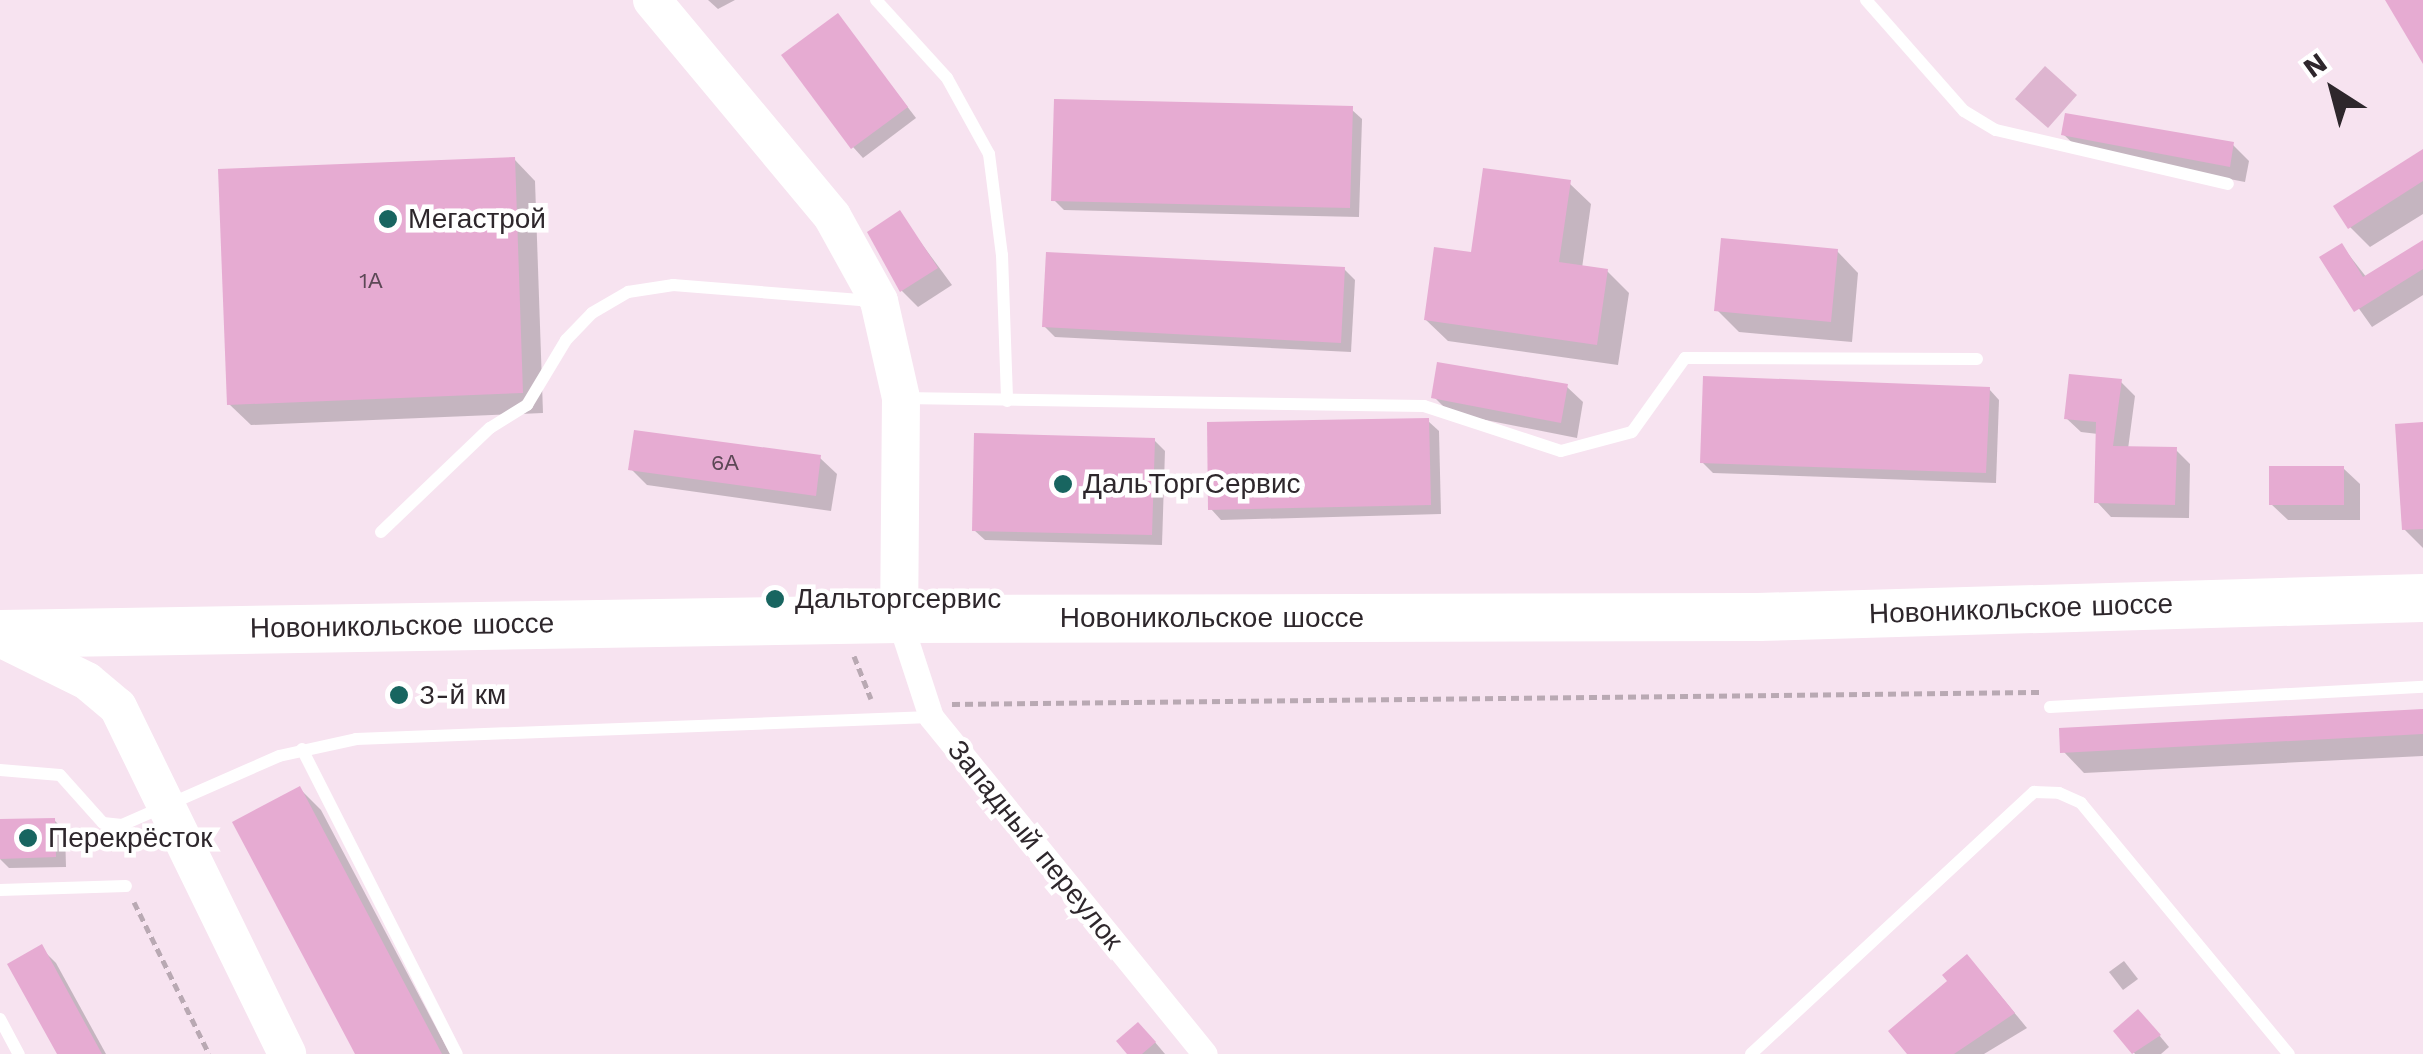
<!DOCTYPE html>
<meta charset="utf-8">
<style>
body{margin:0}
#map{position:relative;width:2423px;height:1054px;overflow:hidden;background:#f7e3f0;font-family:"Work Sans",sans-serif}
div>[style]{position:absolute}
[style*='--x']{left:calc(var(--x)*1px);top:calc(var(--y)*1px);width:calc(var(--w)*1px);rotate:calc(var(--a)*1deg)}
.green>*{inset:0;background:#deb5d0}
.shadow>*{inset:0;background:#0003}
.building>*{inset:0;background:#e6abd2}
.path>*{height:5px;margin-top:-2.5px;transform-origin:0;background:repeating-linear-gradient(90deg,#b9a9b3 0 8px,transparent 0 13px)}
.lane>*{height:12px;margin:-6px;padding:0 6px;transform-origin:6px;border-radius:6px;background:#fff}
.street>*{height:25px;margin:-12.5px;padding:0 12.5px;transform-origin:12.5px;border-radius:12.5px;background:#fff}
.secondary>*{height:38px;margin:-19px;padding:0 19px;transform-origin:19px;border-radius:19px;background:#fff}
.highway>*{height:48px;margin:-24px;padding:0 24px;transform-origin:24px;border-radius:24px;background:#fff}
.dots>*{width:28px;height:28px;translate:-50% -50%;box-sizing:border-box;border:5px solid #fff;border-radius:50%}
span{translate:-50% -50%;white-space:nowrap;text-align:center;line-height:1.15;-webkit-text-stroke:9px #fff;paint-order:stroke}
.number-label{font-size:22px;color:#5c4856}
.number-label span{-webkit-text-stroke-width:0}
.poi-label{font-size:28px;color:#2e272c}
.left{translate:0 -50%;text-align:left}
.street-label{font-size:28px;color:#2e272c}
.north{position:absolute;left:2283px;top:40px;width:100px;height:100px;-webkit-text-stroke:8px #fff;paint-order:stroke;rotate:324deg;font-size:28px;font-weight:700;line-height:40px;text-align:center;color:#2e272c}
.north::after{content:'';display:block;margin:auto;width:35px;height:45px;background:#2e272c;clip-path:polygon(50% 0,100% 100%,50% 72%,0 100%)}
</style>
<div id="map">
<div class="green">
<div style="clip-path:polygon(2045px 66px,2077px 95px,2048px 128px,2015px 99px)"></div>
</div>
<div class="shadow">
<div style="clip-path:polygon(708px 0,735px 0,718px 9px)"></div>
<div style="clip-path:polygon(838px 16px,916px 118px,863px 158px,853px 147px)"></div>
<div style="clip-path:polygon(1351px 109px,1362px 119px,1359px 217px,1064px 210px,1054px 200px)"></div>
<div style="clip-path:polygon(2063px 134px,2233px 145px,2249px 161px,2245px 182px,2080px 150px)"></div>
<div style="clip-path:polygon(2423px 152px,2423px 214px,2370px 247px,2350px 227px)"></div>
<div style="clip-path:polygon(514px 159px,535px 181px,543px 413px,251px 425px,229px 404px)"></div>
<div style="clip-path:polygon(1569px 183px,1591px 204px,1582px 268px,1607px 271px,1629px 293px,1618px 365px,1448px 341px,1426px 320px,1473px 255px)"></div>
<div style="clip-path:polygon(899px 213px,952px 285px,918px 307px,902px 291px)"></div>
<div style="clip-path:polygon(2423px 243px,2423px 295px,2372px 327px,2323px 258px,2342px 246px,2367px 278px)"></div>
<div style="clip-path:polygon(1837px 251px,1858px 273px,1852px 342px,1739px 332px,1717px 310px)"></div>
<div style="clip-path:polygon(1344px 269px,1355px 280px,1351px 352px,1055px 337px,1044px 326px)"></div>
<div style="clip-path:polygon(2120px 381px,2135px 396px,2128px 449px,2176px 450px,2190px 464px,2189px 518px,2111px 517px,2097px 502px,2098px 434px,2081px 432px,2066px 418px)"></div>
<div style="clip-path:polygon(1566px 386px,1583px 402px,1577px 438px,1450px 413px,1434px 397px)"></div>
<div style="clip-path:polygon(1989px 389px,1999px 400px,1996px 483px,1713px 473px,1702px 462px)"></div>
<div style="clip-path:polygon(1428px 421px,1439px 431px,1441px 514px,1221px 520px,1211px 509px)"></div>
<div style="clip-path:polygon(2423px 424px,2423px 548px,2404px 529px)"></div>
<div style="clip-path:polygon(1154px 440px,1165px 451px,1162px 545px,985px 540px,974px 530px)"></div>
<div style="clip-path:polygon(820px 458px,837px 474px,831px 511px,647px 485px,631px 469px)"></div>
<div style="clip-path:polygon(2343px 468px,2360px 484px,2360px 520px,2288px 520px,2271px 504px)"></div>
<div style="clip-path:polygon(2423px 711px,2423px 756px,2084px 773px,2063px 751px)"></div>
<div style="clip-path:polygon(300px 789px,321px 810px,450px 1054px,357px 1054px)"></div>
<div style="clip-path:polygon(54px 820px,65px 831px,66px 867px,9px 868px,0 859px,0 821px)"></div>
<div style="clip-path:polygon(41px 948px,56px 963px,106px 1054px,60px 1054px)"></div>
<div style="clip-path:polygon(2124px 961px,2138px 979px,2123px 990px,2109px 972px)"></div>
<div style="clip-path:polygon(1980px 971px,2027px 1028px,1984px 1054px,1911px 1054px)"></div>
<div style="clip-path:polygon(2149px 1023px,2169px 1047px,2161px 1054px,2135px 1054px,2116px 1031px)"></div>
<div style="clip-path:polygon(1149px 1035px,1165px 1054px,1131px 1054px)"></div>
</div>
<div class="building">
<div style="clip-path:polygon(2385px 0,2423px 0,2423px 64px)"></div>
<div style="clip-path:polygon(838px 13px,908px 107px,851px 149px,781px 55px)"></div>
<div style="clip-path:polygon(1054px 99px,1353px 106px,1350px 208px,1051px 201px)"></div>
<div style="clip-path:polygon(2065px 113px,2234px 142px,2230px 167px,2061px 135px)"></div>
<div style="clip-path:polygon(2423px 149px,2423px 181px,2348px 229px,2333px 206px)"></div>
<div style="clip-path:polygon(515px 157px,523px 393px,227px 405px,218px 169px)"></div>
<div style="clip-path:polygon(1483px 168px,1571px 180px,1559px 262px,1608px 269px,1597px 345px,1424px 320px,1434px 247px,1471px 252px)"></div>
<div style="clip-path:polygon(900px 210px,938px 268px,900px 292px,867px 232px)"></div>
<div style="clip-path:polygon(1721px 238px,1838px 249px,1831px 322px,1714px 311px)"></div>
<div style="clip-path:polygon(2423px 240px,2423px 269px,2354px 312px,2319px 257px,2342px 243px,2363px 277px)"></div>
<div style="clip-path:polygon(1046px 252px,1345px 267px,1341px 343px,1042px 327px)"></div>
<div style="clip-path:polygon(1437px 362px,1568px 384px,1561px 423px,1431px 398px)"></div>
<div style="clip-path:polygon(2069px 374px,2122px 379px,2113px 446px,2177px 447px,2175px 505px,2094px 503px,2096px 422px,2064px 419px)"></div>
<div style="clip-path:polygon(1703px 376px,1990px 387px,1986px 473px,1700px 463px)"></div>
<div style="clip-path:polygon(1429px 418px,1431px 505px,1208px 510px,1207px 422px)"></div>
<div style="clip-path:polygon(2423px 422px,2423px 529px,2402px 530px,2395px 424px)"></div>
<div style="clip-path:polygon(634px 430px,821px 455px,816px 496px,628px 470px)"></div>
<div style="clip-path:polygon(974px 433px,1155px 438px,1152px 535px,972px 531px)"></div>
<div style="clip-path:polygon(2269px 466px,2344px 466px,2344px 505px,2269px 505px)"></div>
<div style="clip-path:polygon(2423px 709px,2423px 734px,2060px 753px,2059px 728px)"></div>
<div style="clip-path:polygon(300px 786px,442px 1054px,355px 1054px,232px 822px)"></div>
<div style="clip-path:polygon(55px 818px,56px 857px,0 859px,0 819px)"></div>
<div style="clip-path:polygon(42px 944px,73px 1001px,102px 1054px,57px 1054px,7px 964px)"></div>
<div style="clip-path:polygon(1967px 954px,2015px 1013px,1954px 1054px,1907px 1054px,1888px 1031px,1947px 981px,1942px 975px)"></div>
<div style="clip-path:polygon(2138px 1009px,2161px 1035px,2132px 1054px,2113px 1031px)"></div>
<div style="clip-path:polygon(1138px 1022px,1156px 1042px,1142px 1054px,1127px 1054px,1116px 1041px)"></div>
</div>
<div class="path">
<div style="--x:854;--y:656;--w:46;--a:68.4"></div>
<div style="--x:952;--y:704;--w:1089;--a:-0.63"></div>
<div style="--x:134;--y:902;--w:169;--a:63.7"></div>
</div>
<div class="lane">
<div style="--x:876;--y:0;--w:105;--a:47.7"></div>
<div style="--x:947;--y:78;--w:87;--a:61.1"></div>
<div style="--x:989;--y:154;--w:102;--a:82.7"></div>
<div style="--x:1002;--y:255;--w:146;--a:88"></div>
<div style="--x:1866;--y:0;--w:148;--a:48.6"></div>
<div style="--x:1964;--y:111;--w:37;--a:31"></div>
<div style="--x:1996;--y:130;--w:238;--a:13.1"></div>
<div style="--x:903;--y:398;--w:521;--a:0.88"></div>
<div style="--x:1424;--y:406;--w:144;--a:18.2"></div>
<div style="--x:1561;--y:451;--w:73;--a:-15"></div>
<div style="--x:1632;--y:432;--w:91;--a:-54.4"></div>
<div style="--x:1685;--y:358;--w:292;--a:0.2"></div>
<div style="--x:381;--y:532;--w:151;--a:-43.7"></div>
<div style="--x:490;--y:428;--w:44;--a:-31.9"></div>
<div style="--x:527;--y:405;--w:76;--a:-59"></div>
<div style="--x:566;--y:340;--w:37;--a:-46"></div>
<div style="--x:592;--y:313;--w:42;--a:-30.3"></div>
<div style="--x:628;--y:292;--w:46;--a:-8.8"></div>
<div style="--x:673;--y:285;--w:200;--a:4.6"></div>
<div style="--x:2050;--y:707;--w:374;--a:-3.1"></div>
<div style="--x:302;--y:749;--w:342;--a:63.1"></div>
<div style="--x:0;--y:770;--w:60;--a:4.8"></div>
<div style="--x:60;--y:775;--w:64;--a:48.1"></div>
<div style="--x:103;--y:823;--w:19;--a:6"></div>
<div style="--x:122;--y:825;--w:171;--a:-23.7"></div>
<div style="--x:279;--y:756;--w:79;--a:-12.4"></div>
<div style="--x:356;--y:739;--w:575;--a:-2.19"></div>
<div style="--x:0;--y:890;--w:126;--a:-1.8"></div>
<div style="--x:0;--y:1019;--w:40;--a:62"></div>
<div style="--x:1751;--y:1054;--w:386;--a:-42.8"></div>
<div style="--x:2034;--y:792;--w:25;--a:2"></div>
<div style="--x:2059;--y:793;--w:24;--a:24"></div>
<div style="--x:2081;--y:803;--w:326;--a:50.4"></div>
</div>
<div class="street">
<div style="--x:899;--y:619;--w:103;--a:71.9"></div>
<div style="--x:931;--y:717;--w:434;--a:50.9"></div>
</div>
<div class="secondary">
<div style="--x:652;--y:0;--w:281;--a:50.2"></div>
<div style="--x:832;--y:216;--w:97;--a:61.1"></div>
<div style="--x:879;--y:301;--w:99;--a:77.2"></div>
<div style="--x:901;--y:398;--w:221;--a:90.5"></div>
<div style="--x:0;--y:638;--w:97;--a:26.3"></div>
<div style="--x:87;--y:681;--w:40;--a:40"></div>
<div style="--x:118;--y:707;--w:386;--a:64"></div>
</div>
<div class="highway">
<div style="--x:0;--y:634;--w:899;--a:-0.96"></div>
<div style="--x:899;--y:619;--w:859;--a:-0.13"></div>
<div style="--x:1758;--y:617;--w:665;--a:-1.64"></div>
</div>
<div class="dots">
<div style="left:388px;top:219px;background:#186560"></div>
<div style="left:1063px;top:484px;background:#186560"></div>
<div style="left:775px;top:599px;background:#186560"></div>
<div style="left:399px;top:695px;background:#186560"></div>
<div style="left:28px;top:838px;background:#186560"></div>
</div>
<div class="number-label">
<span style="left:371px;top:281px">1А</span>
<span style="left:725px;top:463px">6А</span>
</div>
<div class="poi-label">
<span class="left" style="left:408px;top:219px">Мегастрой</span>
<span class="left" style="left:1083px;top:484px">ДальТоргСервис</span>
<span class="left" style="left:795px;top:599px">Дальторгсервис</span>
<span class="left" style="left:419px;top:695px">3-й км</span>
<span class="left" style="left:48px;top:838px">Перекрёсток</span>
</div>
<div class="street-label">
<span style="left:2021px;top:609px;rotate:-2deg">Новоникольское шоссе</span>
<span style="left:1212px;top:618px">Новоникольское шоссе</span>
<span style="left:402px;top:626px;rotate:-1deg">Новоникольское шоссе</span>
<span style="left:1035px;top:845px;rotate:51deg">Западный переулок</span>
</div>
<div class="north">N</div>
</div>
